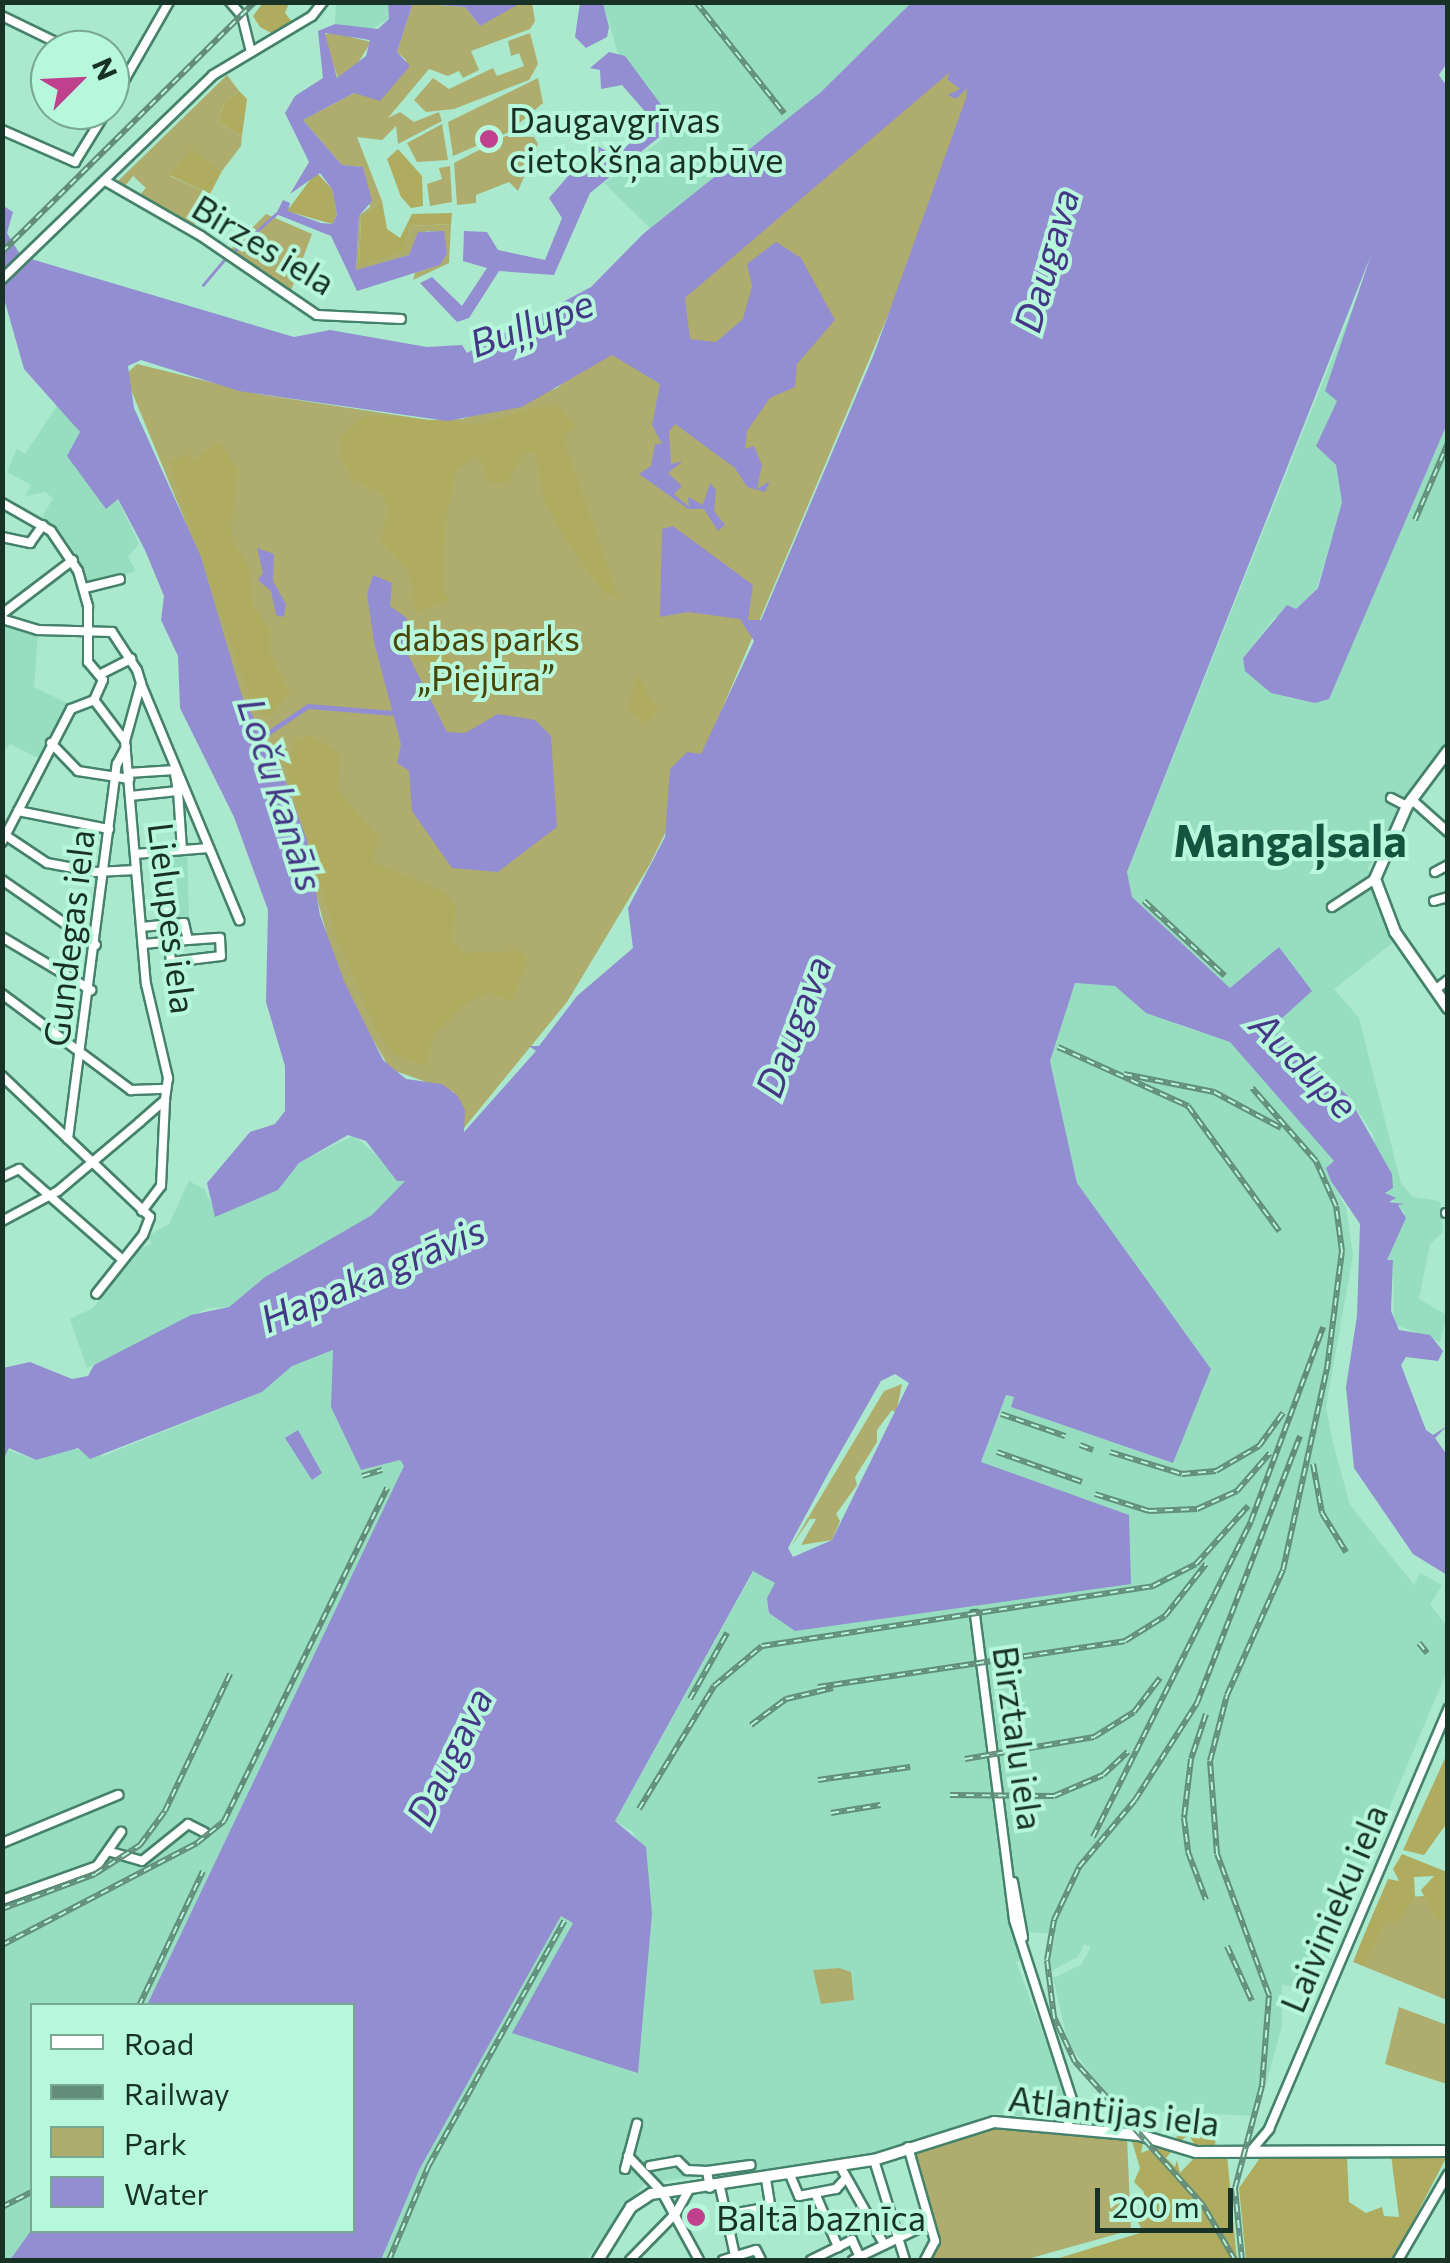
<!DOCTYPE html>
<meta charset="utf-8">
<style>
body{margin:0}
#map{position:relative;width:1450px;height:2263px;overflow:hidden;background:#aae9ce;font-family:Commissioner,sans-serif}
div>[style]{position:absolute}
[style*='--x']{left:calc(var(--x)*1px);top:calc(var(--y)*1px);width:calc(var(--w)*1px);rotate:calc(var(--a)*1deg)}
.built>*{inset:0;background:#97ddc0}
.green>*{inset:0;background:#afad6e}
.forest>*{inset:0;background:#afac60}
.water>*{inset:0;background:#928ed1}
.stream>*{height:2.5px;margin:-1.25px;padding:0 1.25px;transform-origin:1.25px;border-radius:1.25px;background:#928ed1}
.canal>*{height:5px;margin:-2.5px;padding:0 2.5px;transform-origin:2.5px;border-radius:2.5px;background:#928ed1}
.roads{filter:drop-shadow(2px 0 #45826b) drop-shadow(-2px 0 #45826b) drop-shadow(0 2px #45826b) drop-shadow(0 -2px #45826b)}
.minor>*{height:8px;margin:-4px;padding:0 4px;transform-origin:4px;border-radius:4px;background:#fff}
.major>*{height:10px;margin:-5px;padding:0 5px;transform-origin:5px;border-radius:5px;background:#fff}
.rail>*{height:6px;margin-top:-3px;transform-origin:0;background:repeating-linear-gradient(90deg,#b7f7db 0 8px,#618d7a 0 16px);box-sizing:border-box;border-block:2px solid #618d7a}
.dots>*{width:28px;height:28px;translate:-50% -50%;box-sizing:border-box;border:5px solid #b7f7db;border-radius:50%}
span{translate:-50% -50%;white-space:nowrap;text-align:center;line-height:1.15;-webkit-text-stroke:8px #b7f7db;paint-order:stroke}
.poi-label{font-size:35px;color:#193228}
.left{translate:0 -50%;text-align:left}
.street-label{font-size:35px;color:#193228}
.park-label{font-size:35px;color:#494609}
.water-label{font-size:38px;color:#443786;font-style:italic}
.district-label{font-size:45px;color:#145540;font-weight:700}
.frame{position:absolute;inset:0;border:5px solid #193228;pointer-events:none}
.legend{position:absolute;left:30px;top:2003px;width:325px;height:230px;box-sizing:border-box;background:#b7f7db;border:2px solid #78a893;margin:0;padding:12px 18px;list-style:none;font-size:30px;color:#193228}
.legend li{display:flex;align-items:center;gap:20px;height:50px}
.legend b{width:50px;border:2px solid #78a893}
.north{position:absolute;left:30px;top:30px;width:100px;height:100px;box-sizing:border-box;background:#b7f7db;border:2px solid #78a893;border-radius:50%;rotate:66deg;font-size:28px;font-weight:700;line-height:40px;text-align:center;color:#193228}
.north::after{content:'';display:block;margin:auto;width:35px;height:45px;background:#bf408d;clip-path:polygon(50% 0,100% 100%,50% 72%,0 100%)}
.scale{position:absolute;left:1095px;top:2188px;width:138px;height:45px;box-sizing:border-box;border:5px solid #193228;border-top:0;padding-left:12px;font-size:30px;line-height:35px;white-space:nowrap;color:#193228;-webkit-text-stroke:8px #b7f7db;paint-order:stroke}
</style>
<div id="map">
<div class="built">
<div style="clip-path:polygon(336px 3px,388px 3px,389px 19px,370px 30px,335px 24px)"></div>
<div style="clip-path:polygon(603px 3px,911px 3px,821px 92px,652px 230px,604px 183px,663px 139px,668px 120px,618px 53px)"></div>
<div style="clip-path:polygon(1374px 254px,1326px 390px,1337px 401px,1316px 446px,1336px 465px,1342px 502px,1317px 588px,1296px 609px,1274px 618px,1243px 658px,1260px 681px,1291px 699px,1331px 685px,1447px 424px,1447px 746px,1368px 868px,1396px 940px,1334px 989px,1359px 1018px,1401px 1183px,1413px 1197px,1440px 1201px,1443px 1232px,1430px 1244px,1419px 1299px,1447px 1315px,1440px 1342px,1394px 1324px,1393px 1261px,1387px 1259px,1405px 1213px,1385px 1192px,1393px 1183px,1382px 1187px,1373px 1134px,1348px 1096px,1271px 1028px,1311px 991px,1296px 972px,1278px 978px,1286px 966px,1279px 947px,1230px 988px,1132px 897px,1127px 873px)"></div>
<div style="clip-path:polygon(58px 404px,80px 433px,105px 508px,117px 498px,139px 544px,128px 557px,136px 571px,89px 586px,67px 541px,41px 519px,53px 498px,45px 492px,26px 496px,31px 485px,7px 472px,17px 449px,25px 454px)"></div>
<div style="clip-path:polygon(2px 621px,38px 633px,34px 687px,67px 703px,40px 759px,10px 744px,3px 752px)"></div>
<div style="clip-path:polygon(187px 852px,189px 918px,170px 920px,163px 853px)"></div>
<div style="clip-path:polygon(1075px 983px,1116px 986px,1176px 1024px,1230px 1042px,1335px 1161px,1332px 1182px,1346px 1208px,1353px 1255px,1326px 1407px,1333px 1443px,1350px 1505px,1414px 1585px,1420px 1573px,1442px 1585px,1430px 1605px,1448px 1627px,1447px 1671px,1313px 1989px,1282px 1985px,1282px 2026px,1257px 2116px,1123px 2110px,1116px 2097px,1109px 2099px,1068px 2043px,1053px 1978px,1081px 1965px,1091px 1947px,1084px 1944px,1078px 1957px,1045px 1974px,1056px 1934px,1028px 1932px,1025px 1921px,1011px 1924px,1022px 1960px,1016px 1962px,1065px 2091px,1064px 2120px,998px 2114px,874px 2156px,645px 2183px,586px 2260px,381px 2260px,419px 2170px,561px 1916px,573px 1922px,513px 2033px,638px 2072px,652px 1914px,645px 1856px,633px 1832px,615px 1821px,754px 1571px,775px 1583px,796px 1630px,949px 1608px,1129px 1515px,981px 1463px,1006px 1395px,1014px 1397px,1012px 1407px,1172px 1463px,1211px 1369px,1077px 1183px,1050px 1060px)"></div>
<div style="clip-path:polygon(354px 1135px,405px 1181px,373px 1215px,265px 1277px,229px 1307px,208px 1308px,87px 1368px,70px 1319px,93px 1308px,139px 1249px,152px 1244px,148px 1236px,169px 1224px,189px 1181px,204px 1189px,217px 1216px,278px 1190px,299px 1163px)"></div>
<div style="clip-path:polygon(333px 1350px,361px 1469px,400px 1460px,404px 1466px,147px 2005px,32px 2006px,32px 2229px,10px 2260px,3px 2260px,5px 1449px,36px 1460px,68px 1447px,103px 1456px,262px 1392px,292px 1366px)"></div>
</div>
<div class="green">
<div style="clip-path:polygon(413px 3px,465px 7px,480px 26px,516px 3px,532px 3px,535px 21px,530px 29px,471px 51px,479px 70px,463px 78px,459px 71px,448px 76px,429px 69px,388px 118px,400px 112px,414px 122px,439px 112px,442px 121px,398px 144px,396px 126px,382px 140px,357px 137px,382px 201px,361px 217px,359px 265px,403px 251px,410px 226px,451px 224px,449px 263px,413px 280px,415px 273px,439px 265px,444px 232px,426px 231px,409px 255px,356px 271px,359px 216px,370px 207px,363px 167px,342px 165px,303px 120px,354px 93px,373px 97px,391px 85px,406px 60px,397px 52px)"></div>
<div style="clip-path:polygon(330px 32px,371px 42px,353px 71px,338px 78px,323px 36px)"></div>
<div style="clip-path:polygon(530px 33px,538px 64px,529px 80px,454px 109px,426px 112px,414px 100px,433px 78px,449px 89px,493px 68px,497px 76px,524px 66px,519px 53px,511px 56px,508px 41px)"></div>
<div style="clip-path:polygon(947px 71px,977px 76px,912px 258px,699px 764px,650px 864px,567px 1002px,464px 1128px,454px 1092px,390px 1069px,340px 983px,289px 795px,237px 686px,185px 521px,125px 375px,137px 364px,258px 394px,429px 420px,462px 419px,557px 388px)"></div>
<div style="clip-path:polygon(227px 75px,239px 91px,224px 103px,218px 122px,242px 136px,241px 146px,222px 171px,193px 150px,170px 176px,210px 194px,193px 229px,127px 190px,139px 196px,146px 188px,133px 176px,122px 190px,116px 183px)"></div>
<div style="clip-path:polygon(538px 78px,543px 103px,509px 132px,453px 156px,448px 122px)"></div>
<div style="clip-path:polygon(442px 124px,448px 160px,417px 162px,407px 143px)"></div>
<div style="clip-path:polygon(506px 136px,534px 137px,538px 144px,518px 191px,509px 182px,476px 195px,476px 203px,457px 205px,454px 163px)"></div>
<div style="clip-path:polygon(450px 166px,452px 202px,430px 206px,427px 184px,442px 179px,439px 168px)"></div>
<div style="clip-path:polygon(266px 214px,312px 234px,290px 293px,229px 251px)"></div>
<div style="clip-path:polygon(902px 1384px,896px 1413px,892px 1410px,877px 1430px,877px 1442px,855px 1477px,857px 1485px,836px 1514px,840px 1521px,832px 1540px,801px 1545px,816px 1519px,810px 1519px,790px 1548px,884px 1391px)"></div>
<div style="clip-path:polygon(1425px 1896px,1447px 1902px,1447px 2000px,1353px 1962px,1380px 1898px)"></div>
<div style="clip-path:polygon(839px 1968px,851px 1972px,854px 2000px,821px 2004px,813px 1970px)"></div>
<div style="clip-path:polygon(1399px 2007px,1447px 2025px,1447px 2084px,1385px 2064px)"></div>
<div style="clip-path:polygon(998px 2127px,1127px 2137px,1131px 2230px,1024px 2260px,929px 2260px,939px 2244px,913px 2149px)"></div>
</div>
<div class="forest">
<div style="clip-path:polygon(263px 3px,289px 3px,285px 13px,293px 23px,275px 35px,260px 27px,253px 16px)"></div>
<div style="clip-path:polygon(239px 91px,247px 99px,242px 136px,218px 122px,224px 103px)"></div>
<div style="clip-path:polygon(192px 149px,222px 171px,210px 194px,169px 175px)"></div>
<div style="clip-path:polygon(398px 149px,422px 176px,423px 206px,411px 208px,401px 197px,387px 159px)"></div>
<div style="clip-path:polygon(316px 172px,332px 189px,337px 215px,332px 224px,287px 211px)"></div>
<div style="clip-path:polygon(382px 201px,387px 229px,400px 238px,412px 214px,452px 213px,451px 224px,410px 226px,404px 251px,359px 266px,361px 217px)"></div>
<div style="clip-path:polygon(534px 407px,559px 407px,576px 427px,565px 436px,567px 449px,619px 600px,604px 592px,565px 538px,543px 497px,535px 452px,523px 454px,508px 482px,490px 483px,478px 455px,456px 470px,446px 517px,442px 589px,449px 599px,417px 613px,408px 570px,380px 541px,388px 511px,383px 494px,353px 480px,341px 457px,341px 438px,365px 415px,482px 424px)"></div>
<div style="clip-path:polygon(219px 442px,238px 470px,230px 536px,249px 567px,253px 606px,270px 630px,270px 653px,290px 693px,270px 716px,256px 711px,249px 696px,169px 463px,186px 454px,195px 460px)"></div>
<div style="clip-path:polygon(432px 627px,456px 669px,446px 675px,420px 659px,422px 630px)"></div>
<div style="clip-path:polygon(637px 674px,658px 710px,646px 723px,627px 710px)"></div>
<div style="clip-path:polygon(310px 735px,339px 753px,337px 789px,378px 837px,373px 862px,444px 892px,455px 906px,453px 940px,462px 953px,520px 951px,528px 960px,511px 1001px,489px 992px,464px 1004px,434px 1034px,426px 1066px,394px 1054px,379px 1035px,337px 940px,287px 772px,294px 741px)"></div>
<div style="clip-path:polygon(1447px 1754px,1447px 1823px,1424px 1855px,1403px 1850px)"></div>
<div style="clip-path:polygon(1402px 1854px,1447px 1872px,1447px 1919px,1436px 1920px,1421px 1890px,1434px 1876px,1414px 1877px,1415px 1897px,1396px 1922px,1386px 1921px,1364px 1965px,1354px 1961px,1359px 1947px,1388px 1879px,1399px 1881px,1393px 1869px)"></div>
<div style="clip-path:polygon(1197px 2130px,1216px 2133px,1215px 2146px,1197px 2149px,1189px 2135px,1179px 2142px,1176px 2137px)"></div>
<div style="clip-path:polygon(1131px 2138px,1143px 2143px,1141px 2153px,1159px 2146px,1171px 2152px,1166px 2158px,1175px 2167px,1177px 2160px,1180px 2173px,1197px 2155px,1227px 2155px,1237px 2260px,1053px 2260px,1143px 2232px,1137px 2220px,1144px 2192px,1134px 2182px,1140px 2168px)"></div>
<div style="clip-path:polygon(1391px 2155px,1447px 2156px,1393px 2260px,1246px 2260px,1239px 2188px,1260px 2158px,1347px 2156px,1349px 2202px,1366px 2213px,1382px 2207px,1384px 2216px,1399px 2217px)"></div>
</div>
<div class="water">
<div style="clip-path:polygon(evenodd,388px 3px,413px 3px,397px 52px,410px 66px,380px 101px,354px 93px,303px 120px,342px 165px,363px 167px,372px 201px,359px 216px,356px 270px,409px 255px,418px 232px,444px 231px,447px 254px,440px 265px,357px 291px,331px 236px,276px 214px,283px 200px,290px 203px,288px 211px,321px 223px,332px 224px,337px 215px,332px 189px,320px 173px,290px 194px,309px 162px,285px 113px,295px 96px,323px 78px,318px 31px,335px 24px,378px 29px,389px 19px,388px 3px,325px 33px,370px 40px,366px 56px,337px 78px,325px 33px)"></div>
<div style="clip-path:polygon(414px 3px,521px 2px,521px 3px,480px 26px,465px 7px)"></div>
<div style="clip-path:polygon(580px 3px,603px 3px,609px 27px,607px 37px,586px 48px,575px 37px)"></div>
<div style="clip-path:polygon(evenodd,911px 3px,1447px 3px,1447px 63px,1439px 75px,1448px 88px,1447px 424px,1329px 699px,1315px 703px,1271px 693px,1245px 671px,1243px 658px,1287px 605px,1296px 609px,1318px 588px,1342px 502px,1336px 465px,1316px 446px,1337px 401px,1325px 391px,1371px 255px,1127px 872px,1132px 897px,1230px 988px,1279px 947px,1312px 991px,1271px 1028px,1348px 1096px,1392px 1174px,1393px 1188px,1385px 1193px,1396px 1198px,1389px 1202px,1404px 1204px,1398px 1205px,1406px 1218px,1387px 1260px,1393px 1260px,1391px 1311px,1399px 1330px,1430px 1335px,1443px 1351px,1438px 1361px,1406px 1357px,1401px 1365px,1426px 1430px,1433px 1435px,1447px 1426px,1435px 1438px,1447px 1455px,1447px 1575px,1413px 1554px,1354px 1468px,1346px 1387px,1357px 1316px,1360px 1224px,1331px 1181px,1326px 1168px,1334px 1161px,1230px 1042px,1146px 1013px,1115px 986px,1075px 983px,1050px 1061px,1077px 1183px,1211px 1369px,1173px 1463px,1011px 1407px,1014px 1397px,1006px 1395px,981px 1462px,1129px 1515px,1131px 1584px,795px 1631px,769px 1613px,767px 1598px,775px 1583px,753px 1571px,615px 1821px,646px 1847px,652px 1914px,638px 2073px,512px 2033px,573px 1923px,561px 1916px,419px 2170px,381px 2260px,10px 2260px,32px 2229px,352px 2230px,352px 2006px,147px 2005px,404px 1466px,400px 1460px,361px 1470px,331px 1407px,333px 1350px,292px 1366px,262px 1392px,90px 1459px,78px 1448px,36px 1460px,9px 1448px,3px 1460px,3px 1368px,30px 1362px,72px 1379px,88px 1376px,94px 1365px,191px 1315px,229px 1307px,265px 1277px,372px 1215px,405px 1181px,397px 1181px,366px 1141px,348px 1135px,299px 1163px,278px 1190px,215px 1217px,207px 1183px,250px 1132px,275px 1124px,285px 1111px,285px 1066px,266px 1002px,268px 910px,234px 817px,180px 708px,178px 656px,161px 620px,164px 596px,145px 550px,118px 499px,106px 509px,67px 456px,80px 432px,24px 369px,3px 295px,2px 205px,13px 212px,7px 233px,21px 256px,294px 337px,330px 330px,427px 347px,462px 345px,467px 353px,591px 287px,643px 234px,821px 92px,911px 3px,950px 72px,947px 79px,960px 89px,948px 95px,956px 99px,967px 88px,966px 98px,874px 354px,761px 620px,748px 620px,753px 585px,673px 526px,662px 529px,660px 617px,688px 612px,740px 619px,754px 641px,701px 754px,687px 752px,670px 769px,665px 837px,628px 908px,633px 948px,577px 996px,539px 1046px,529px 1046px,536px 1051px,464px 1132px,465px 1110px,457px 1095px,442px 1084px,406px 1079px,383px 1060px,344px 981px,320px 915px,307px 840px,279px 764px,242px 696px,201px 557px,134px 408px,128px 366px,141px 360px,239px 391px,447px 421px,522px 407px,612px 355px,660px 384px,652px 425px,662px 444px,655px 444px,651px 466px,639px 474px,688px 509px,704px 509px,718px 531px,725px 525px,714px 511px,716px 490px,710px 483px,703px 505px,688px 497px,689px 507px,674px 494px,682px 486px,668px 473px,683px 461px,671px 464px,669px 432px,675px 424px,735px 468px,747px 487px,765px 492px,770px 481px,757px 489px,762px 465px,754px 446px,745px 449px,747px 431px,770px 398px,795px 387px,797px 364px,835px 320px,801px 258px,776px 242px,747px 264px,752px 286px,743px 319px,716px 342px,690px 339px,685px 298px,950px 72px,911px 3px,895px 1374px,909px 1383px,832px 1540px,793px 1557px,788px 1548px,829px 1472px,881px 1381px,895px 1374px)"></div>
<div style="clip-path:polygon(609px 52px,625px 56px,662px 106px,668px 130px,590px 193px,554px 275px,499px 271px,469px 318px,457px 322px,420px 283px,432px 277px,462px 306px,487px 268px,463px 261px,464px 231px,487px 232px,498px 250px,545px 260px,562px 218px,549px 198px,576px 167px,587px 165px,594px 143px,613px 156px,656px 124px,622px 85px,601px 89px,600px 70px,590px 68px)"></div>
<div style="clip-path:polygon(257px 548px,274px 554px,273px 581px,286px 604px,284px 617px,276px 615px,271px 591px,258px 580px,263px 573px)"></div>
<div style="clip-path:polygon(373px 575px,392px 583px,390px 606px,407px 618px,404px 647px,447px 732px,465px 733px,498px 714px,535px 720px,551px 736px,557px 827px,498px 872px,452px 868px,412px 811px,409px 771px,397px 763px,401px 744px,374px 642px,367px 594px)"></div>
<div style="clip-path:polygon(298px 1430px,322px 1473px,312px 1480px,285px 1438px)"></div>
</div>
<div class="stream">
<div style="--x:232;--y:253;--w:59;--a:-41.6"></div>
<div style="--x:203;--y:285;--w:35;--a:-50"></div>
</div>
<div class="canal">
<div style="--x:259;--y:739;--w:59;--a:-34"></div>
<div style="--x:308;--y:706;--w:86;--a:4.7"></div>
</div>
<div class="roads">
<div class="minor">
<div style="--x:230;--y:2;--w:18;--a:49"></div>
<div style="--x:242;--y:16;--w:37;--a:76"></div>
<div style="--x:2;--y:16;--w:78;--a:25.9"></div>
<div style="--x:110;--y:69;--w:18;--a:27"></div>
<div style="--x:110;--y:105;--w:119;--a:-60.2"></div>
<div style="--x:2;--y:130;--w:80;--a:23.7"></div>
<div style="--x:75;--y:162;--w:61;--a:-58.4"></div>
<div style="--x:107;--y:182;--w:108;--a:29.9"></div>
<div style="--x:201;--y:236;--w:140;--a:34.3"></div>
<div style="--x:317;--y:315;--w:84;--a:2.7"></div>
<div style="--x:2;--y:279;--w:293;--a:-44"></div>
<div style="--x:213;--y:75;--w:115;--a:-30.8"></div>
<div style="--x:312;--y:16;--w:18;--a:-52"></div>
<div style="--x:2;--y:503;--w:56;--a:29.7"></div>
<div style="--x:51;--y:531;--w:48;--a:56"></div>
<div style="--x:78;--y:571;--w:37;--a:74"></div>
<div style="--x:88;--y:607;--w:55;--a:90"></div>
<div style="--x:88;--y:662;--w:23;--a:50"></div>
<div style="--x:103;--y:680;--w:22;--a:114"></div>
<div style="--x:2;--y:537;--w:29;--a:12"></div>
<div style="--x:30;--y:543;--w:22;--a:-54"></div>
<div style="--x:85;--y:588;--w:36;--a:-14"></div>
<div style="--x:2;--y:614;--w:89;--a:-37.3"></div>
<div style="--x:2;--y:619;--w:38;--a:17"></div>
<div style="--x:38;--y:630;--w:74;--a:1.5"></div>
<div style="--x:112;--y:632;--w:45;--a:56.7"></div>
<div style="--x:137;--y:670;--w:14;--a:73"></div>
<div style="--x:141;--y:683;--w:60;--a:105.4"></div>
<div style="--x:125;--y:741;--w:244;--a:85.1"></div>
<div style="--x:146;--y:984;--w:97;--a:76.8"></div>
<div style="--x:168;--y:1078;--w:22;--a:98"></div>
<div style="--x:165;--y:1100;--w:33;--a:139"></div>
<div style="--x:140;--y:1122;--w:107;--a:139.9"></div>
<div style="--x:58;--y:1191;--w:64;--a:151.8"></div>
<div style="--x:101;--y:674;--w:34;--a:-27"></div>
<div style="--x:141;--y:684;--w:256;--a:67.4"></div>
<div style="--x:51;--y:743;--w:39;--a:46"></div>
<div style="--x:78;--y:771;--w:52;--a:8.9"></div>
<div style="--x:128;--y:773;--w:47;--a:-3.7"></div>
<div style="--x:178;--y:791;--w:59;--a:86.1"></div>
<div style="--x:130;--y:796;--w:48;--a:-5.9"></div>
<div style="--x:178;--y:791;--w:17;--a:-100"></div>
<div style="--x:1391;--y:798;--w:18;--a:27"></div>
<div style="--x:1411;--y:799;--w:50;--a:41.7"></div>
<div style="--x:18;--y:811;--w:93;--a:11.2"></div>
<div style="--x:2;--y:833;--w:54;--a:33.7"></div>
<div style="--x:47;--y:863;--w:49;--a:10.6"></div>
<div style="--x:95;--y:872;--w:41;--a:-2.8"></div>
<div style="--x:2;--y:842;--w:150;--a:-62.6"></div>
<div style="--x:71;--y:709;--w:25;--a:-21"></div>
<div style="--x:94;--y:700;--w:51;--a:52.9"></div>
<div style="--x:161;--y:852;--w:72;--a:83.7"></div>
<div style="--x:135;--y:854;--w:74;--a:-4.6"></div>
<div style="--x:1435;--y:872;--w:15;--a:-28"></div>
<div style="--x:2;--y:880;--w:114;--a:34.7"></div>
<div style="--x:1434;--y:901;--w:15;--a:-16"></div>
<div style="--x:1332;--y:907;--w:51;--a:-33.1"></div>
<div style="--x:141;--y:927;--w:43;--a:-5.3"></div>
<div style="--x:184;--y:923;--w:17;--a:77"></div>
<div style="--x:188;--y:940;--w:32;--a:-4"></div>
<div style="--x:220;--y:938;--w:18;--a:87"></div>
<div style="--x:221;--y:956;--w:50;--a:173.2"></div>
<div style="--x:171;--y:962;--w:20;--a:-96"></div>
<div style="--x:2;--y:937;--w:104;--a:30.8"></div>
<div style="--x:143;--y:944;--w:45;--a:-5.1"></div>
<div style="--x:1435;--y:990;--w:16;--a:-38"></div>
<div style="--x:2;--y:994;--w:161;--a:36.7"></div>
<div style="--x:131;--y:1090;--w:35;--a:-2"></div>
<div style="--x:2;--y:1076;--w:204;--a:43.6"></div>
<div style="--x:150;--y:1217;--w:19;--a:111"></div>
<div style="--x:143;--y:1235;--w:75;--a:128.5"></div>
<div style="--x:68;--y:1139;--w:378;--a:-82.6"></div>
<div style="--x:117;--y:764;--w:19;--a:-62"></div>
<div style="--x:2;--y:1177;--w:19;--a:-25"></div>
<div style="--x:19;--y:1169;--w:138;--a:41.2"></div>
<div style="--x:142;--y:1211;--w:31;--a:-53"></div>
<div style="--x:161;--y:1186;--w:86;--a:-87.3"></div>
<div style="--x:1446;--y:1213;--w:2;--a:0"></div>
<div style="--x:975;--y:1615;--w:307;--a:82.7"></div>
<div style="--x:1014;--y:1920;--w:192;--a:72.1"></div>
<div style="--x:1073;--y:2103;--w:26;--a:103"></div>
<div style="--x:2;--y:1843;--w:126;--a:-22.5"></div>
<div style="--x:111;--y:1852;--w:32;--a:16"></div>
<div style="--x:142;--y:1861;--w:59;--a:-38.8"></div>
<div style="--x:188;--y:1824;--w:18;--a:27"></div>
<div style="--x:1013;--y:1882;--w:56;--a:79.7"></div>
<div style="--x:2;--y:1900;--w:101;--a:-19.7"></div>
<div style="--x:97;--y:1866;--w:42;--a:-54.8"></div>
<div style="--x:908;--y:2147;--w:98;--a:74"></div>
<div style="--x:935;--y:2241;--w:21;--a:118"></div>
<div style="--x:1250;--y:2152;--w:30;--a:-50"></div>
<div style="--x:1269;--y:2129;--w:457;--a:-66.9"></div>
<div style="--x:628;--y:2156;--w:50;--a:46.6"></div>
<div style="--x:662;--y:2192;--w:77;--a:61.4"></div>
<div style="--x:874;--y:2160;--w:105;--a:72.8"></div>
<div style="--x:650;--y:2166;--w:28;--a:-10"></div>
<div style="--x:678;--y:2161;--w:13;--a:45"></div>
<div style="--x:687;--y:2170;--w:20;--a:3"></div>
<div style="--x:707;--y:2171;--w:17;--a:80"></div>
<div style="--x:840;--y:2166;--w:90;--a:60.6"></div>
<div style="--x:625;--y:2169;--w:47;--a:-75.1"></div>
<div style="--x:707;--y:2171;--w:44;--a:-7.8"></div>
<div style="--x:790;--y:2175;--w:23;--a:67"></div>
<div style="--x:799;--y:2196;--w:38;--a:-11"></div>
<div style="--x:836;--y:2189;--w:15;--a:-48"></div>
<div style="--x:766;--y:2179;--w:30;--a:81"></div>
<div style="--x:720;--y:2187;--w:71;--a:77.7"></div>
<div style="--x:815;--y:2193;--w:59;--a:66.9"></div>
<div style="--x:838;--y:2247;--w:16;--a:-27"></div>
<div style="--x:852;--y:2240;--w:19;--a:65"></div>
<div style="--x:676;--y:2213;--w:26;--a:-61"></div>
<div style="--x:726;--y:2215;--w:45;--a:-10.3"></div>
<div style="--x:728;--y:2222;--w:48;--a:-7.1"></div>
<div style="--x:630;--y:2260;--w:66;--a:-45.6"></div>
<div style="--x:723;--y:2260;--w:34;--a:-17"></div>
<div style="--x:756;--y:2250;--w:11;--a:63"></div>
<div style="--x:811;--y:2260;--w:30;--a:-26"></div>
<div style="--x:853;--y:2260;--w:85;--a:-25.7"></div>
<div style="--x:1398;--y:2260;--w:99;--a:-59.8"></div>
</div>
<div class="major">
<div style="--x:1448;--y:751;--w:69;--a:126.7"></div>
<div style="--x:1407;--y:806;--w:80;--a:113.7"></div>
<div style="--x:1375;--y:879;--w:57;--a:69.3"></div>
<div style="--x:1395;--y:932;--w:93;--a:55.1"></div>
<div style="--x:598;--y:2260;--w:62;--a:-58.1"></div>
<div style="--x:631;--y:2207;--w:24;--a:-33"></div>
<div style="--x:651;--y:2194;--w:226;--a:-8.7"></div>
<div style="--x:874;--y:2160;--w:126;--a:-17.6"></div>
<div style="--x:994;--y:2122;--w:146;--a:5.1"></div>
<div style="--x:1139;--y:2135;--w:59;--a:16.6"></div>
<div style="--x:1196;--y:2152;--w:252;--a:-0.2"></div>
</div>
</div>
<div class="rail">
<div style="--x:696;--y:2;--w:142;--a:51.6"></div>
<div style="--x:2;--y:252;--w:356;--a:-44.7"></div>
<div style="--x:1415;--y:520;--w:84;--a:-66.8"></div>
<div style="--x:1144;--y:901;--w:110;--a:42.8"></div>
<div style="--x:1058;--y:1047;--w:143;--a:24.4"></div>
<div style="--x:1188;--y:1106;--w:155;--a:53.9"></div>
<div style="--x:1124;--y:1074;--w:92;--a:11.3"></div>
<div style="--x:1214;--y:1092;--w:76;--a:28.2"></div>
<div style="--x:1001;--y:1414;--w:68;--a:19"></div>
<div style="--x:1080;--y:1445;--w:14;--a:21"></div>
<div style="--x:997;--y:1452;--w:90;--a:19.4"></div>
<div style="--x:1110;--y:1452;--w:75;--a:17"></div>
<div style="--x:1182;--y:1474;--w:34;--a:-5"></div>
<div style="--x:1216;--y:1471;--w:50;--a:-30.2"></div>
<div style="--x:1259;--y:1446;--w:41;--a:-54"></div>
<div style="--x:1313;--y:1464;--w:50;--a:79.6"></div>
<div style="--x:1322;--y:1513;--w:46;--a:58.4"></div>
<div style="--x:362;--y:1476;--w:21;--a:-17"></div>
<div style="--x:1095;--y:1494;--w:57;--a:17.5"></div>
<div style="--x:1149;--y:1511;--w:48;--a:-2.4"></div>
<div style="--x:1197;--y:1509;--w:44;--a:-24.2"></div>
<div style="--x:1237;--y:1491;--w:50;--a:-49"></div>
<div style="--x:1419;--y:1643;--w:13;--a:51"></div>
<div style="--x:818;--y:1687;--w:310;--a:-8.5"></div>
<div style="--x:1125;--y:1641;--w:47;--a:-32"></div>
<div style="--x:1165;--y:1616;--w:66;--a:-51.7"></div>
<div style="--x:690;--y:1699;--w:76;--a:-60.7"></div>
<div style="--x:1206;--y:1714;--w:47;--a:108.4"></div>
<div style="--x:1191;--y:1759;--w:59;--a:96.8"></div>
<div style="--x:1184;--y:1818;--w:34;--a:83"></div>
<div style="--x:1188;--y:1852;--w:51;--a:69.4"></div>
<div style="--x:751;--y:1725;--w:44;--a:-36.6"></div>
<div style="--x:786;--y:1699;--w:48;--a:-13.2"></div>
<div style="--x:965;--y:1759;--w:131;--a:-9.7"></div>
<div style="--x:1094;--y:1737;--w:47;--a:-32"></div>
<div style="--x:1134;--y:1712;--w:43;--a:-52.6"></div>
<div style="--x:818;--y:1780;--w:93;--a:-8"></div>
<div style="--x:950;--y:1795;--w:104;--a:0.6"></div>
<div style="--x:1054;--y:1796;--w:53;--a:-23.2"></div>
<div style="--x:1103;--y:1775;--w:34;--a:-43"></div>
<div style="--x:639;--y:1809;--w:144;--a:-58.6"></div>
<div style="--x:714;--y:1686;--w:62;--a:-39.8"></div>
<div style="--x:762;--y:1646;--w:396;--a:-8.7"></div>
<div style="--x:1153;--y:1586;--w:48;--a:-27.1"></div>
<div style="--x:1196;--y:1564;--w:78;--a:-48.1"></div>
<div style="--x:831;--y:1813;--w:50;--a:-9.3"></div>
<div style="--x:1093;--y:1837;--w:353;--a:-63.4"></div>
<div style="--x:1251;--y:1521;--w:207;--a:-69.6"></div>
<div style="--x:2;--y:1909;--w:99;--a:-20.6"></div>
<div style="--x:95;--y:1874;--w:54;--a:-32.8"></div>
<div style="--x:140;--y:1845;--w:42;--a:-53.7"></div>
<div style="--x:165;--y:1811;--w:152;--a:-64.6"></div>
<div style="--x:2;--y:1945;--w:220;--a:-27.6"></div>
<div style="--x:197;--y:1843;--w:35;--a:-39"></div>
<div style="--x:224;--y:1821;--w:371;--a:-63.9"></div>
<div style="--x:1227;--y:1946;--w:60;--a:65.6"></div>
<div style="--x:139;--y:2006;--w:149;--a:-64.6"></div>
<div style="--x:2;--y:2207;--w:34;--a:-27"></div>
<div style="--x:389;--y:2260;--w:103;--a:-67.2"></div>
<div style="--x:429;--y:2165;--w:279;--a:-61"></div>
<div style="--x:1235;--y:2260;--w:64;--a:-120.2"></div>
<div style="--x:1203;--y:2205;--w:192;--a:-131.8"></div>
<div style="--x:1075;--y:2062;--w:50;--a:-115"></div>
<div style="--x:1054;--y:2017;--w:57;--a:-97"></div>
<div style="--x:1047;--y:1960;--w:41;--a:-80.1"></div>
<div style="--x:1054;--y:1920;--w:59;--a:-64.7"></div>
<div style="--x:1079;--y:1867;--w:87;--a:-50.1"></div>
<div style="--x:1135;--y:1800;--w:115;--a:-57.4"></div>
<div style="--x:1197;--y:1703;--w:286;--a:-68.9"></div>
<div style="--x:1242;--y:2260;--w:72;--a:-95.6"></div>
<div style="--x:1235;--y:2188;--w:106;--a:-75.2"></div>
<div style="--x:1262;--y:2086;--w:91;--a:-85.6"></div>
<div style="--x:1269;--y:1995;--w:150;--a:-110.2"></div>
<div style="--x:1217;--y:1854;--w:93;--a:-94.3"></div>
<div style="--x:1210;--y:1761;--w:68;--a:-75.6"></div>
<div style="--x:1227;--y:1695;--w:137;--a:-65.9"></div>
<div style="--x:1283;--y:1570;--w:206;--a:-77.7"></div>
<div style="--x:1327;--y:1369;--w:119;--a:-82.8"></div>
<div style="--x:1342;--y:1251;--w:45;--a:-97.6"></div>
<div style="--x:1336;--y:1206;--w:49;--a:-114"></div>
<div style="--x:1316;--y:1161;--w:97;--a:-131.2"></div>
</div>
<div class="dots">
<div style="left:489px;top:139px;background:#bf408d"></div>
<div style="left:696px;top:2217px;background:#bf408d"></div>
</div>
<div class="poi-label">
<span class="left" style="left:509px;top:139px">Daugavgrīvas<br>cietokšņa apbūve</span>
<span class="left" style="left:716px;top:2217px">Baltā baznīca</span>
</div>
<div class="street-label">
<span style="left:264px;top:244px;rotate:31deg">Birzes iela</span>
<span style="left:173px;top:918px;rotate:83deg">Lielupes iela</span>
<span style="left:68px;top:938px;rotate:-83deg">Gundegas iela</span>
<span style="left:1019px;top:1738px;rotate:82deg">Birztalu iela</span>
<span style="left:1333px;top:1908px;rotate:-67deg">Laivinieku iela</span>
<span style="left:1114px;top:2110px;rotate:7deg">Atlantijas iela</span>
</div>
<div class="park-label">
<span style="left:486px;top:657px">dabas parks<br>„Piejūra”</span>
</div>
<div class="water-label">
<span style="left:1045px;top:260px;rotate:-74deg">Daugava</span>
<span style="left:531px;top:322px;rotate:-20deg">Buļļupe</span>
<span style="left:282px;top:794px;rotate:72deg">Loču kanāls</span>
<span style="left:792px;top:1026px;rotate:-69deg">Daugava</span>
<span style="left:1305px;top:1064px;rotate:45deg">Audupe</span>
<span style="left:372px;top:1273px;rotate:-23deg">Hapaka grāvis</span>
<span style="left:448px;top:1756px;rotate:-64deg">Daugava</span>
</div>
<div class="district-label">
<span style="left:1290px;top:839px">Mangaļsala</span>
</div>
<div class="frame"></div>
<ul class="legend">
<li><b style="height:12px;background:#fff"></b>Road</li>
<li><b style="height:12px;background:#618d7a"></b>Railway</li>
<li><b style="height:28px;background:#afad6e"></b>Park</li>
<li><b style="height:28px;background:#928ed1"></b>Water</li>
</ul>
<div class="north">N</div>
<div class="scale">200 m</div>
</div>
